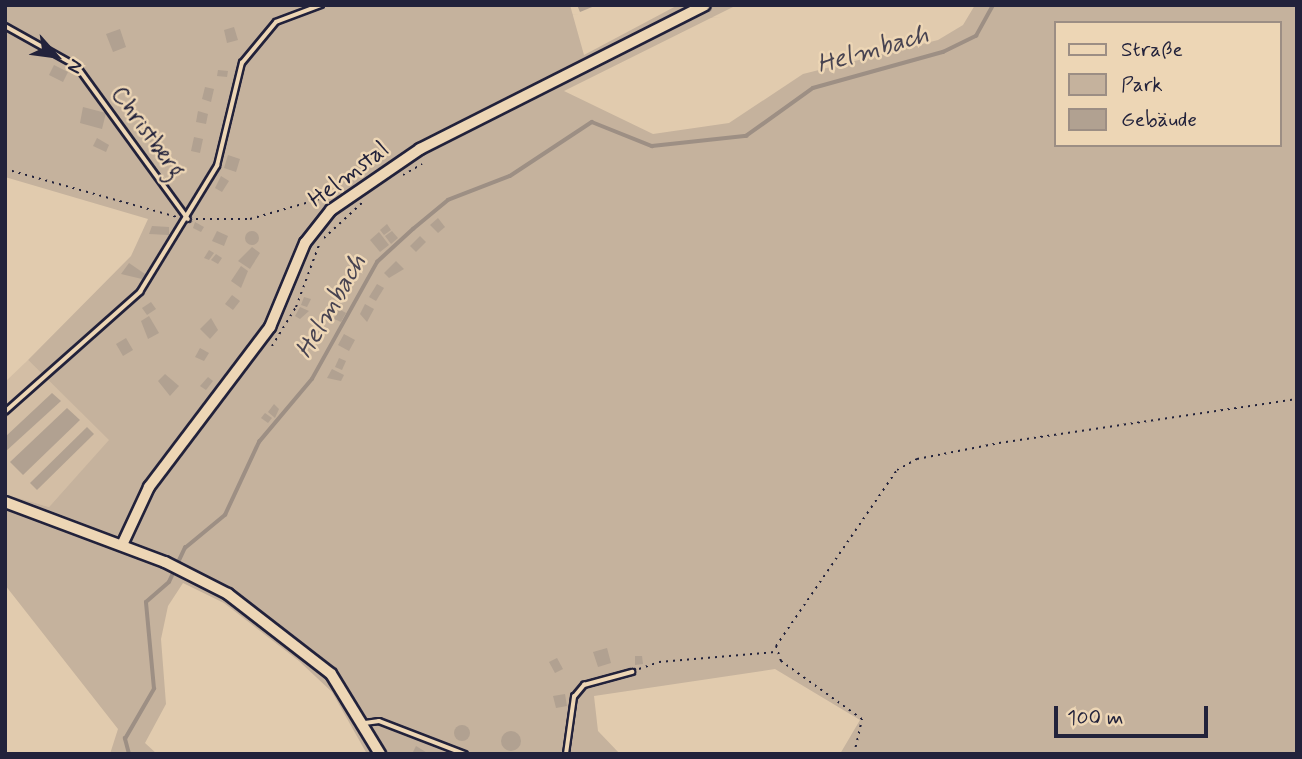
<!DOCTYPE html>
<meta charset="utf-8">
<style>
body{margin:0}
#map{position:relative;width:1302px;height:759px;overflow:hidden;background:#e1cbae;font-family:Mynerve,sans-serif}
div>[style]{position:absolute}
[style*='--x']{left:calc(var(--x)*1px);top:calc(var(--y)*1px);width:calc(var(--w)*1px);rotate:calc(var(--a)*1deg)}
.built>*{inset:0;background:#d3bea5}
.green>*{inset:0;background:#c5b29d}
.stream>*{height:3.5px;margin:-1.75px;padding:0 1.75px;transform-origin:1.75px;border-radius:1.75px;background:#9d8f84}
.building>*{inset:0;background:#b1a191}
.round{border-radius:50%}
.path>*{height:2px;margin-top:-1px;transform-origin:0;background:repeating-linear-gradient(90deg,#22223b 0 2px,transparent 0 7px)}
.roads{filter:drop-shadow(2px 0 #22223b) drop-shadow(-2px 0 #22223b) drop-shadow(0 2px #22223b) drop-shadow(0 -2px #22223b)}
.lane>*{height:3.5px;margin:-1.75px;padding:0 1.75px;transform-origin:1.75px;border-radius:1.75px;background:#edd6b5}
.secondary>*{height:10px;margin:-5px;padding:0 5px;transform-origin:5px;border-radius:5px;background:#edd6b5}
span{translate:-50% -50%;white-space:nowrap;text-align:center;line-height:1.15;-webkit-text-stroke:5px #edd6b5;paint-order:stroke}
.street-label{font-size:24px;color:#22223b}
.water-label{font-size:26px;color:#474351;font-style:italic}
.frame{position:absolute;inset:0;border:7px solid #22223b;pointer-events:none}
.legend{position:absolute;left:1054px;top:21px;width:228px;height:126px;box-sizing:border-box;background:#edd6b5;border:2px solid #9c8e84;margin:0;padding:9px 12px;list-style:none;font-size:21px;color:#22223b}
.legend li{display:flex;align-items:center;gap:14px;height:35px}
.legend b{width:35px;border:2px solid #9c8e84}
.north{position:absolute;left:21px;top:21px;width:70px;height:70px;-webkit-text-stroke:5px #edd6b5;paint-order:stroke;rotate:118deg;font-size:19px;font-weight:700;line-height:28px;text-align:center;color:#22223b}
.north::after{content:'';display:block;margin:auto;width:24px;height:32px;background:#22223b;clip-path:polygon(50% 0,100% 100%,50% 72%,0 100%)}
.scale{position:absolute;left:1054px;top:706px;width:154px;height:32px;box-sizing:border-box;border:4px solid #22223b;border-top:0;padding-left:9px;font-size:21px;line-height:24px;white-space:nowrap;color:#22223b;-webkit-text-stroke:5px #edd6b5;paint-order:stroke}
</style>
<div id="map">
<div class="built">
<div style="clip-path:polygon(28px 360px,110px 440px,49px 507px,5px 494px,5px 382px)"></div>
</div>
<div class="green">
<div style="clip-path:polygon(evenodd,5px 5px,570px 5px,584px 55px,678px 5px,737px 5px,564px 91px,653px 134px,729px 123px,803px 74px,938px 40px,963px 25px,975px 5px,1297px 5px,1297px 754px,840px 754px,860px 720px,775px 669px,594px 696px,598px 731px,620px 754px,367px 754px,332px 692px,299px 661px,224px 603px,183px 583px,168px 606px,161px 639px,166px 704px,145px 743px,157px 754px,110px 754px,118px 729px,5px 585px,5px 494px,49px 507px,109px 440px,28px 360px,131px 256px,148px 219px,5px 177px,5px 5px,1055px 23px,1279px 23px,1279px 145px,1055px 145px,1055px 23px)"></div>
</div>
<div class="stream">
<div style="--x:129;--y:754;--w:16;--a:-105"></div>
<div style="--x:125;--y:739;--w:58;--a:-59.9"></div>
<div style="--x:154;--y:689;--w:87;--a:-95.3"></div>
<div style="--x:146;--y:602;--w:30;--a:-41"></div>
<div style="--x:169;--y:582;--w:38;--a:-65"></div>
<div style="--x:185;--y:548;--w:52;--a:-39.5"></div>
<div style="--x:225;--y:515;--w:81;--a:-65"></div>
<div style="--x:259;--y:442;--w:82;--a:-49.9"></div>
<div style="--x:312;--y:379;--w:134;--a:-60.9"></div>
<div style="--x:377;--y:262;--w:49;--a:-42.5"></div>
<div style="--x:413;--y:229;--w:45;--a:-39.6"></div>
<div style="--x:448;--y:200;--w:66;--a:-21.2"></div>
<div style="--x:510;--y:176;--w:98;--a:-33.4"></div>
<div style="--x:592;--y:122;--w:65;--a:21.8"></div>
<div style="--x:652;--y:146;--w:95;--a:-6.1"></div>
<div style="--x:746;--y:136;--w:82;--a:-35.6"></div>
<div style="--x:813;--y:88;--w:135;--a:-15.5"></div>
<div style="--x:943;--y:52;--w:37;--a:-26"></div>
<div style="--x:976;--y:36;--w:35;--a:-61"></div>
</div>
<div class="building">
<div style="clip-path:polygon(577px 5px,597px 5px,580px 12px)"></div>
<div style="clip-path:polygon(234px 27px,238px 40px,227px 43px,224px 30px)"></div>
<div style="clip-path:polygon(120px 29px,126px 47px,113px 52px,106px 34px)"></div>
<div style="clip-path:polygon(54px 65px,68px 72px,63px 82px,49px 75px)"></div>
<div style="clip-path:polygon(218px 70px,228px 71px,227px 77px,217px 76px)"></div>
<div style="clip-path:polygon(205px 87px,214px 89px,211px 102px,202px 99px)"></div>
<div style="clip-path:polygon(83px 107px,106px 113px,102px 129px,80px 123px)"></div>
<div style="clip-path:polygon(198px 111px,208px 114px,206px 124px,196px 122px)"></div>
<div style="clip-path:polygon(154px 134px,161px 140px,155px 147px,149px 141px)"></div>
<div style="clip-path:polygon(194px 137px,203px 139px,200px 153px,191px 151px)"></div>
<div style="clip-path:polygon(97px 138px,109px 145px,106px 152px,93px 146px)"></div>
<div style="clip-path:polygon(228px 155px,240px 159px,236px 172px,224px 168px)"></div>
<div style="clip-path:polygon(221px 176px,229px 181px,222px 192px,215px 188px)"></div>
<div style="clip-path:polygon(438px 218px,445px 227px,438px 233px,430px 225px)"></div>
<div style="clip-path:polygon(195px 222px,204px 227px,201px 232px,193px 228px)"></div>
<div style="clip-path:polygon(387px 224px,391px 230px,384px 235px,380px 230px)"></div>
<div style="clip-path:polygon(152px 226px,169px 227px,169px 235px,149px 234px)"></div>
<div class="round" style="left:245px;top:231px;width:14px;height:14px"></div>
<div style="clip-path:polygon(217px 231px,228px 236px,224px 246px,212px 241px)"></div>
<div style="clip-path:polygon(392px 231px,398px 238px,391px 244px,385px 236px)"></div>
<div style="clip-path:polygon(379px 232px,389px 245px,380px 252px,370px 240px)"></div>
<div style="clip-path:polygon(420px 236px,426px 242px,416px 252px,410px 246px)"></div>
<div style="clip-path:polygon(252px 247px,260px 253px,250px 269px,238px 261px)"></div>
<div style="clip-path:polygon(209px 250px,214px 253px,209px 260px,204px 258px)"></div>
<div style="clip-path:polygon(216px 254px,222px 258px,218px 264px,211px 260px)"></div>
<div style="clip-path:polygon(396px 261px,404px 269px,389px 278px,384px 273px)"></div>
<div style="clip-path:polygon(129px 263px,145px 274px,142px 279px,121px 274px)"></div>
<div style="clip-path:polygon(241px 266px,248px 271px,241px 288px,231px 281px)"></div>
<div style="clip-path:polygon(377px 284px,384px 288px,376px 301px,369px 297px)"></div>
<div style="clip-path:polygon(232px 295px,240px 301px,233px 310px,225px 304px)"></div>
<div style="clip-path:polygon(304px 297px,311px 299px,307px 307px,301px 305px)"></div>
<div style="clip-path:polygon(151px 302px,156px 309px,147px 315px,142px 308px)"></div>
<div style="clip-path:polygon(365px 304px,374px 309px,367px 322px,360px 314px)"></div>
<div style="clip-path:polygon(300px 307px,309px 311px,300px 319px,295px 316px)"></div>
<div style="clip-path:polygon(339px 309px,346px 313px,341px 322px,334px 319px)"></div>
<div style="clip-path:polygon(149px 316px,159px 333px,148px 339px,141px 321px)"></div>
<div style="clip-path:polygon(211px 318px,218px 330px,210px 339px,200px 329px)"></div>
<div style="clip-path:polygon(344px 334px,355px 340px,349px 351px,338px 345px)"></div>
<div style="clip-path:polygon(126px 338px,133px 350px,123px 356px,116px 344px)"></div>
<div style="clip-path:polygon(200px 348px,209px 353px,204px 361px,195px 357px)"></div>
<div style="clip-path:polygon(339px 358px,346px 361px,342px 370px,335px 367px)"></div>
<div style="clip-path:polygon(332px 369px,344px 375px,341px 381px,327px 378px)"></div>
<div style="clip-path:polygon(165px 374px,179px 386px,170px 396px,158px 381px)"></div>
<div style="clip-path:polygon(208px 377px,213px 381px,206px 390px,200px 386px)"></div>
<div style="clip-path:polygon(52px 393px,61px 401px,5px 452px,5px 437px)"></div>
<div style="clip-path:polygon(274px 404px,279px 409px,275px 418px,268px 412px)"></div>
<div style="clip-path:polygon(67px 408px,80px 420px,23px 475px,10px 462px)"></div>
<div style="clip-path:polygon(265px 413px,272px 418px,268px 423px,261px 418px)"></div>
<div style="clip-path:polygon(87px 427px,94px 434px,37px 490px,30px 483px)"></div>
<div style="clip-path:polygon(607px 648px,611px 663px,598px 667px,593px 652px)"></div>
<div style="clip-path:polygon(635px 656px,642px 656px,643px 664px,635px 665px)"></div>
<div style="clip-path:polygon(557px 658px,563px 669px,555px 673px,549px 662px)"></div>
<div style="clip-path:polygon(565px 694px,567px 706px,556px 708px,553px 696px)"></div>
<div class="round" style="left:454px;top:725px;width:16px;height:16px"></div>
<div class="round" style="left:501px;top:731px;width:20px;height:20px"></div>
<div style="clip-path:polygon(416px 746px,429px 754px,412px 754px)"></div>
</div>
<div class="path">
<div style="--x:5;--y:169;--w:179;--a:15.6"></div>
<div style="--x:403;--y:175;--w:22;--a:-30"></div>
<div style="--x:196;--y:219;--w:54;--a:0"></div>
<div style="--x:250;--y:219;--w:83;--a:-16"></div>
<div style="--x:324;--y:238;--w:53;--a:-42.7"></div>
<div style="--x:272;--y:346;--w:46;--a:-58.4"></div>
<div style="--x:296;--y:307;--w:69;--a:-69.7"></div>
<div style="--x:639;--y:669;--w:21;--a:-19"></div>
<div style="--x:659;--y:662;--w:116;--a:-4.9"></div>
<div style="--x:854;--y:754;--w:36;--a:-77"></div>
<div style="--x:862;--y:719;--w:100;--a:-144.4"></div>
<div style="--x:781;--y:661;--w:16;--a:-108"></div>
<div style="--x:776;--y:646;--w:214;--a:-55.5"></div>
<div style="--x:897;--y:470;--w:23;--a:-29"></div>
<div style="--x:917;--y:459;--w:84;--a:-11"></div>
<div style="--x:999;--y:443;--w:301;--a:-8.4"></div>
</div>
<div class="roads">
<div class="lane">
<div style="--x:5;--y:26;--w:82;--a:29.1"></div>
<div style="--x:77;--y:66;--w:189;--a:54"></div>
<div style="--x:5;--y:412;--w:181;--a:-41.6"></div>
<div style="--x:140;--y:292;--w:148;--a:-58.6"></div>
<div style="--x:217;--y:166;--w:106;--a:-76.4"></div>
<div style="--x:242;--y:63;--w:53;--a:-50.3"></div>
<div style="--x:276;--y:22;--w:48;--a:-20.7"></div>
<div style="--x:365;--y:723;--w:14;--a:-8"></div>
<div style="--x:379;--y:721;--w:92;--a:21"></div>
<div style="--x:566;--y:754;--w:58;--a:-82"></div>
<div style="--x:574;--y:697;--w:16;--a:-50"></div>
<div style="--x:584;--y:685;--w:50;--a:-15.2"></div>
</div>
<div class="secondary">
<div style="--x:5;--y:502;--w:171;--a:20.6"></div>
<div style="--x:165;--y:562;--w:71;--a:26.9"></div>
<div style="--x:228;--y:594;--w:130;--a:37.8"></div>
<div style="--x:331;--y:674;--w:94;--a:58.5"></div>
<div style="--x:122;--y:545;--w:64;--a:-65"></div>
<div style="--x:149;--y:487;--w:201;--a:-52.9"></div>
<div style="--x:270;--y:327;--w:91;--a:-67.4"></div>
<div style="--x:305;--y:243;--w:42;--a:-51.8"></div>
<div style="--x:331;--y:210;--w:108;--a:-34.4"></div>
<div style="--x:420;--y:149;--w:319;--a:-26.8"></div>
</div>
</div>
<div class="street-label">
<span style="left:147px;top:133px;rotate:54deg">Christberg</span>
<span style="left:349px;top:175px;rotate:-37deg">Helmstal</span>
</div>
<div class="water-label">
<span style="left:873px;top:51px;rotate:-16deg">Helmbach</span>
<span style="left:332px;top:307px;rotate:-60deg">Helmbach</span>
</div>
<div class="frame"></div>
<ul class="legend">
<li><b style="height:9px;background:#edd6b5"></b>Straße</li>
<li><b style="height:19px;background:#c5b29d"></b>Park</li>
<li><b style="height:19px;background:#b1a191"></b>Gebäude</li>
</ul>
<div class="north">N</div>
<div class="scale">100 m</div>
</div>
